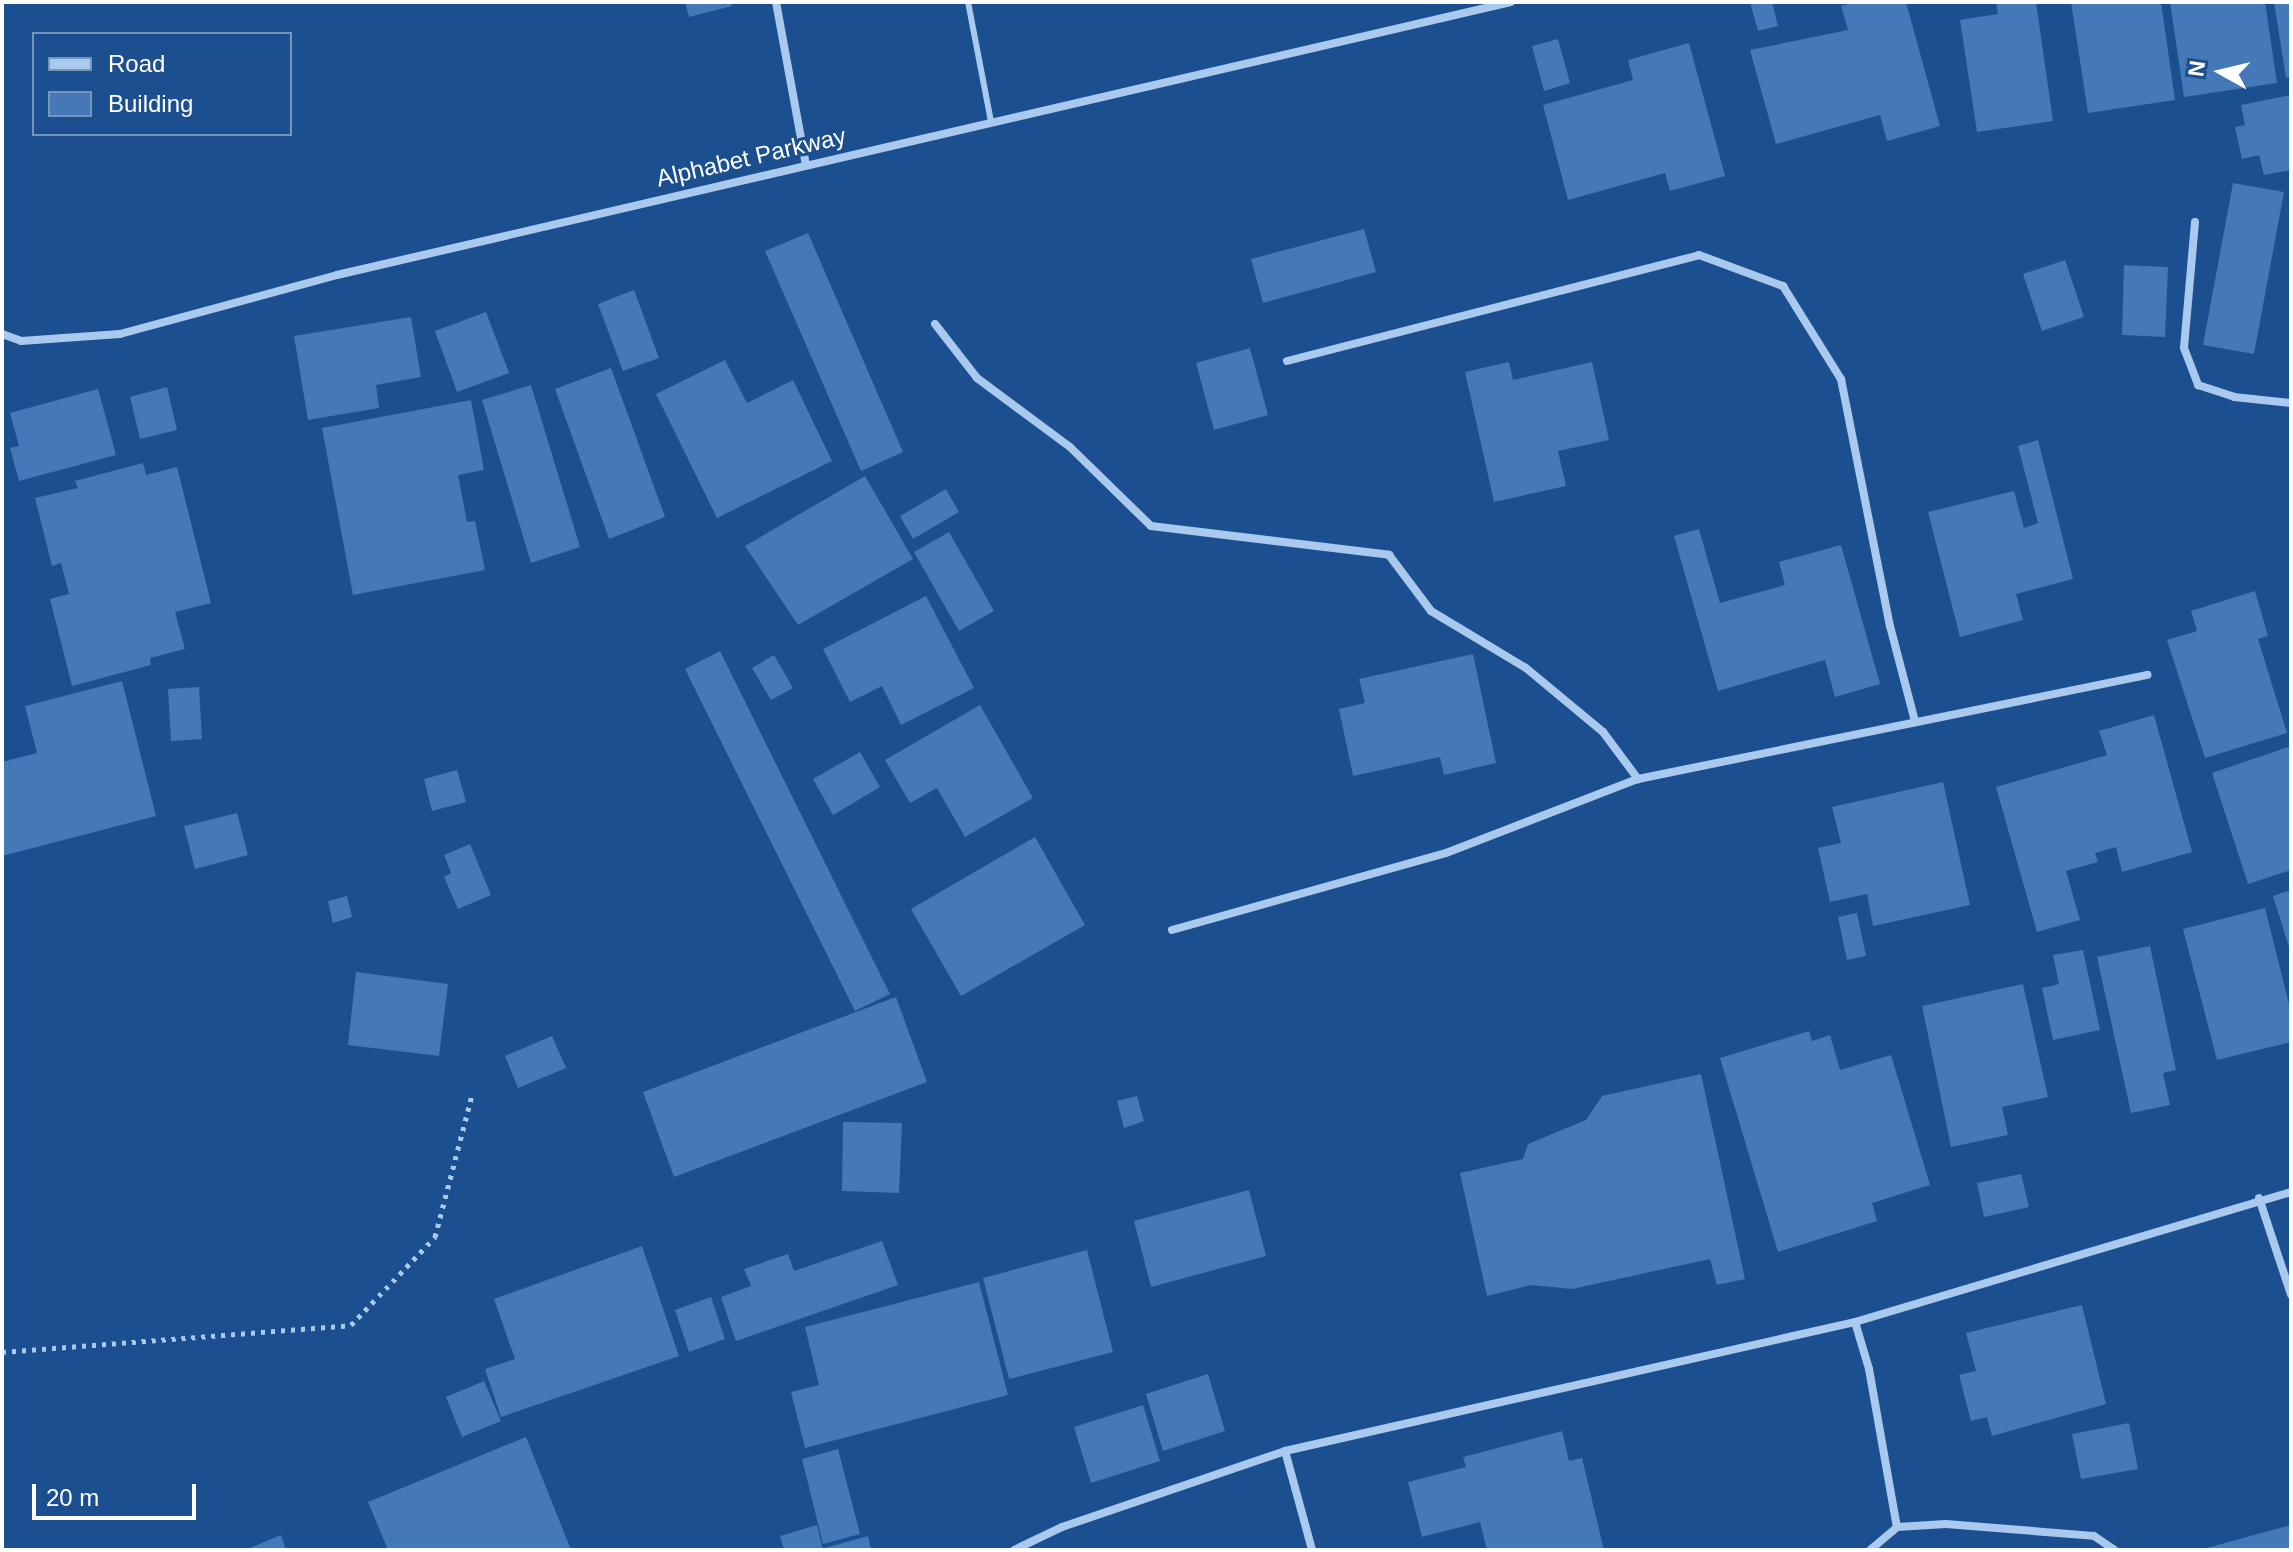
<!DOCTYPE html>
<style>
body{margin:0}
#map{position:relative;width:2293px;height:1552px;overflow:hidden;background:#1b4f8f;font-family:Helvetica,sans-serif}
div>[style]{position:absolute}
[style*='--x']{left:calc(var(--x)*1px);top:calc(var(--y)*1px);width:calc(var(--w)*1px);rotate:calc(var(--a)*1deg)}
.building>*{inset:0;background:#4478b7}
.path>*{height:5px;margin-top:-2.5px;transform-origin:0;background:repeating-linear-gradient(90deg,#a9c9ee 0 4px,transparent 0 10px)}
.lane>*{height:6px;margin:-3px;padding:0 3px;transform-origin:3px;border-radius:3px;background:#a9c9ee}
.street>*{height:8px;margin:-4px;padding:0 4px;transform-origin:4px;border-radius:4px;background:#a9c9ee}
span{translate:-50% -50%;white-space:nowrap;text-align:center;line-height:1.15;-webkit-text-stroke:6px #1b4f8f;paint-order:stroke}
.street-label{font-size:24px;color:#fff}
.frame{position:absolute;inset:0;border:4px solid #fff;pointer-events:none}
.legend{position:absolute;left:32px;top:32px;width:260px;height:104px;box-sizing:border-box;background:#1b4f8f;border:2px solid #7695bc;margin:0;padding:10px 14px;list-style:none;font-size:24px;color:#fff}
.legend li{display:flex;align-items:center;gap:16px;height:40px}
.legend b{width:40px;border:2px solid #7695bc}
.north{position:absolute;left:2181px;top:32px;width:80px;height:80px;-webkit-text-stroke:6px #1b4f8f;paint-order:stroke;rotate:278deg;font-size:22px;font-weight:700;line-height:32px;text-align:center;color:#fff}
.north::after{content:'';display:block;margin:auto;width:28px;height:36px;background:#fff;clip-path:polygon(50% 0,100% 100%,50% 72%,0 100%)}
.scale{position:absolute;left:32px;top:1484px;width:164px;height:36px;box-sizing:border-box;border:4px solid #fff;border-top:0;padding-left:10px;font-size:24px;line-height:28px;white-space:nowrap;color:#fff;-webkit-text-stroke:6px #1b4f8f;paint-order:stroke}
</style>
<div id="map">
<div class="building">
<div style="clip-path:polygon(685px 2px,731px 2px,732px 6px,689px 17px)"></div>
<div style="clip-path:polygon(1750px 2px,1772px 2px,1778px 26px,1758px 31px)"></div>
<div style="clip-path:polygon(1854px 2px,1906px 2px,1940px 126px,1887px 141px,1880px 115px,1776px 144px,1750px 50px,1848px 30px,1841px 6px)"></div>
<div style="clip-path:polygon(1996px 2px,2036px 2px,2053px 121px,1977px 132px,1960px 20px,1998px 14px)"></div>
<div style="clip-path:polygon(2071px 2px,2161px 2px,2175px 100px,2088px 113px)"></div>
<div style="clip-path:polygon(2170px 2px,2265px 2px,2277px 83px,2184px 97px)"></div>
<div style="clip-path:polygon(2274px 2px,2291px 2px,2291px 77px,2286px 78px)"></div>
<div style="clip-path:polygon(1558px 39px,1570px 83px,1544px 91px,1532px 46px)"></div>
<div style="clip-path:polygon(1689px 43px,1725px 176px,1670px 191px,1665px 173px,1568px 200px,1543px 105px,1633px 80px,1628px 60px)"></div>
<div style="clip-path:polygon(2291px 95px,2291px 170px,2264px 175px,2259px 155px,2242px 159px,2235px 127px,2245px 125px,2241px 105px)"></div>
<div style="clip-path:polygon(2233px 183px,2284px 192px,2254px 354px,2203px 345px)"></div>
<div style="clip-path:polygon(1364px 229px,1376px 272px,1263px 303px,1251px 259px)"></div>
<div style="clip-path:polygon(808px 233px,903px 452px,861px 471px,765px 251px)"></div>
<div style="clip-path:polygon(2065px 260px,2084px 317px,2042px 331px,2023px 274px)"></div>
<div style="clip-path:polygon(2124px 265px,2168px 267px,2165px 337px,2122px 335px)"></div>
<div style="clip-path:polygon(634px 290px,659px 358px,623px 371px,598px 304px)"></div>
<div style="clip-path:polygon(486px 312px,509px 373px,457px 392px,435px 331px)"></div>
<div style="clip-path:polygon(411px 317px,421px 377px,376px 385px,379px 408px,308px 420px,294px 336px)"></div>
<div style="clip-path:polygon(1250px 348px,1268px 415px,1214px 430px,1196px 363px)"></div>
<div style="clip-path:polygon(725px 360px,747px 403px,793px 380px,832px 461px,717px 518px,656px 394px)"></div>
<div style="clip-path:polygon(1509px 362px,1513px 380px,1592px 362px,1609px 440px,1558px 451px,1566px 486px,1494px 502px,1465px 372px)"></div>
<div style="clip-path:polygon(611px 368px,665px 517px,609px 539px,555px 389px)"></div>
<div style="clip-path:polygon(531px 385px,580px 547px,531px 563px,482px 400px)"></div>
<div style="clip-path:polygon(167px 387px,177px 430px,140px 439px,130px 397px)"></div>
<div style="clip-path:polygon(98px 389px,116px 455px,19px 481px,10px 448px,19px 446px,10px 413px)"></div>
<div style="clip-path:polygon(471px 400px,484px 470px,458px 475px,467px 522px,475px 521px,485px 570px,353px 595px,322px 428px)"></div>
<div style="clip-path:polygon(2038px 440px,2073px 579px,2016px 594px,2023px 620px,1960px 637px,1928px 512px,2014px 491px,2024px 528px,2038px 523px,2018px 446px)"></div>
<div style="clip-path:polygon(143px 463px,146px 475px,177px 467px,211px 603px,175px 612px,185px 649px,150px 658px,151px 665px,72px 686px,50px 599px,69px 594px,61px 563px,52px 566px,35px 498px,78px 488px,75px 481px)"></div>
<div style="clip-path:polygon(865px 476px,913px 559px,798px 625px,745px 546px)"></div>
<div style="clip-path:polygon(946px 489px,959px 512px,913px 539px,900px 516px)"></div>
<div style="clip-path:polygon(1699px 529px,1720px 603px,1785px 585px,1779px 562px,1841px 545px,1880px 684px,1835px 697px,1825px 660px,1718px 691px,1674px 536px)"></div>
<div style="clip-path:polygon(949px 532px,994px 611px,959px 631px,914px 552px)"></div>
<div style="clip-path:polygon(2255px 591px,2268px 636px,2258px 639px,2287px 733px,2205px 758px,2167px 640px,2197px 631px,2191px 611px)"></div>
<div style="clip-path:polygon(926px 596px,974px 688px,901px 725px,882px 686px,850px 702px,823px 649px)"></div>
<div style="clip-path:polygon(720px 651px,890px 994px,855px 1011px,685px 669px)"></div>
<div style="clip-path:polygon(1473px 654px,1496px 763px,1444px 775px,1440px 757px,1353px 776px,1339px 709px,1365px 703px,1359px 679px)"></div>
<div style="clip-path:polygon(774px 655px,793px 688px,771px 700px,752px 668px)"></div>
<div style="clip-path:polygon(122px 681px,156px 816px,2px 856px,2px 762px,37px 753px,25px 706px)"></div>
<div style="clip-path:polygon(199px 687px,202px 739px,171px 741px,168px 689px)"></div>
<div style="clip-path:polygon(980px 705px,1033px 798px,965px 837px,937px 788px,910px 803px,885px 760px)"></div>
<div style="clip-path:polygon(2154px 715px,2192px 852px,2122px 872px,2116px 847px,2095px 853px,2098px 862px,2066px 871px,2080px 920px,2037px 932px,1996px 787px,2107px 755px,2099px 731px)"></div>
<div style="clip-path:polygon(2291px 746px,2291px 870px,2248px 884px,2212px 773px)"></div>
<div style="clip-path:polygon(860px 752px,880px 787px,833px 815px,813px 779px)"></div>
<div style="clip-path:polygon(457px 770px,466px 802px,432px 811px,424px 779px)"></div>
<div style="clip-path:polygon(1943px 782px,1970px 905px,1873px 926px,1867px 894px,1830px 902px,1818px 848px,1841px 843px,1832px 807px)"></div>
<div style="clip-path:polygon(237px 813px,248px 855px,195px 869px,184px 826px)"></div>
<div style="clip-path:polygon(1035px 837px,1085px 925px,961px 996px,911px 909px)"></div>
<div style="clip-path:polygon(470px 844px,491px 895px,458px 909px,444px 877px,451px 873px,444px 855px)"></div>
<div style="clip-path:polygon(2291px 890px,2291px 950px,2290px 950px,2273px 896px)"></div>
<div style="clip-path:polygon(347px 896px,352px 917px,333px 923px,328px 901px)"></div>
<div style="clip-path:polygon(2265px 908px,2291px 1012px,2291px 1042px,2217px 1060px,2183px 929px)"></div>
<div style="clip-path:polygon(1857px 913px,1866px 956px,1847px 960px,1838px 917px)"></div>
<div style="clip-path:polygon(2150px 946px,2176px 1070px,2163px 1073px,2170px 1105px,2131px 1113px,2097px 957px)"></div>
<div style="clip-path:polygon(2083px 950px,2100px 1030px,2053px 1040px,2042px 988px,2059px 984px,2053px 955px)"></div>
<div style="clip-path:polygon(356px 972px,448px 984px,439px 1056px,348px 1045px)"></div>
<div style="clip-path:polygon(2023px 984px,2048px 1097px,2002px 1107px,2008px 1135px,1951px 1147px,1922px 1006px)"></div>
<div style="clip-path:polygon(896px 997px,927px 1082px,674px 1177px,643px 1092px)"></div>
<div style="clip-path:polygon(1809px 1031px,1812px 1041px,1830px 1035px,1840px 1070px,1891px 1055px,1930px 1185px,1872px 1203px,1877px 1221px,1778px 1252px,1720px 1058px)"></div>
<div style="clip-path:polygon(552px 1036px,566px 1068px,518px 1088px,505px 1056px)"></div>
<div style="clip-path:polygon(1701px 1074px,1745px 1279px,1717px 1285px,1710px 1259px,1572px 1289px,1531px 1285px,1487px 1296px,1460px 1173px,1523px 1159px,1528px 1144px,1586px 1120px,1602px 1096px)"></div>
<div style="clip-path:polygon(1137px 1096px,1144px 1121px,1124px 1128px,1117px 1101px)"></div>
<div style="clip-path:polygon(843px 1122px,902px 1123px,899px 1193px,842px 1191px)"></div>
<div style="clip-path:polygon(2021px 1174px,2029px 1207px,1984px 1217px,1977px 1183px)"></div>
<div style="clip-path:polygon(1249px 1190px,1266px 1256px,1151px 1287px,1134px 1221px)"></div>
<div style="clip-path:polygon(882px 1241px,898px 1285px,736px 1341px,721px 1297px,751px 1286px,744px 1269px,788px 1254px,794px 1271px)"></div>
<div style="clip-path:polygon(642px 1246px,679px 1356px,501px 1417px,485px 1369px,515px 1359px,494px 1299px)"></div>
<div style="clip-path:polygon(1087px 1250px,1113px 1352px,1009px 1379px,983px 1278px)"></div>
<div style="clip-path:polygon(979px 1282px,1008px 1395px,805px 1448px,791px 1392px,819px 1385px,805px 1327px)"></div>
<div style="clip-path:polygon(711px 1297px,725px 1339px,689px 1352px,675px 1310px)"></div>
<div style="clip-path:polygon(2082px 1305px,2106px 1404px,1992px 1436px,1987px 1417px,1971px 1421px,1959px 1375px,1976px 1371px,1966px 1333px)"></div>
<div style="clip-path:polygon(1208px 1374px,1225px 1431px,1163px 1451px,1146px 1394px)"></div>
<div style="clip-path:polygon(484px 1381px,501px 1421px,462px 1437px,446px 1397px)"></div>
<div style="clip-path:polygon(1143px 1405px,1160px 1461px,1091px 1483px,1074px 1427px)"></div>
<div style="clip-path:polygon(2129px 1423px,2138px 1469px,2081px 1479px,2072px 1434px)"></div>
<div style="clip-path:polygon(1562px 1431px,1569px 1461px,1582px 1458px,1604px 1550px,1487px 1550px,1480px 1522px,1422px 1537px,1408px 1482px,1466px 1467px,1463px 1457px)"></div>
<div style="clip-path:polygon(526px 1437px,571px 1550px,388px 1550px,368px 1502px)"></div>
<div style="clip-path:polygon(838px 1449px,860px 1534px,823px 1544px,802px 1459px)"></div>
<div style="clip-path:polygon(817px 1525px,823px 1550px,784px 1550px,780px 1536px)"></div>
<div style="clip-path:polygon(2291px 1525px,2291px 1550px,2203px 1550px,2203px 1549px)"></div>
<div style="clip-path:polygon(281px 1535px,286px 1550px,245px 1550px)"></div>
<div style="clip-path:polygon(868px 1536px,871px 1550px,825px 1550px,825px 1548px)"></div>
</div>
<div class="path">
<div style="--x:2;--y:1352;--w:350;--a:-4.4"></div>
<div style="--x:351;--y:1325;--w:122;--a:-46.3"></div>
<div style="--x:435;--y:1237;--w:147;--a:-75.4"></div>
</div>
<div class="lane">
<div style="--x:968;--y:2;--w:121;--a:79.1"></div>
</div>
<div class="street">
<div style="--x:776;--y:2;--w:166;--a:79.6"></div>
<div style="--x:2195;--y:222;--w:126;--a:95"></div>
<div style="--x:2184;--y:348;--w:40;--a:69"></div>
<div style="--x:2198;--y:385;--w:38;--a:18"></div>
<div style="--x:2234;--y:397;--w:57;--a:6"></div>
<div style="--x:935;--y:324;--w:68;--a:52.1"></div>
<div style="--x:977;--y:378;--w:116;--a:36.6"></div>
<div style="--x:1070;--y:447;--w:113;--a:44.3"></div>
<div style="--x:1151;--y:526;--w:240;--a:6.9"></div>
<div style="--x:1389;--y:555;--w:70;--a:53.1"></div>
<div style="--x:1431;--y:611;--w:111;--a:31"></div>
<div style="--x:1526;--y:668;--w:100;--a:39.7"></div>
<div style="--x:1603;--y:732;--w:59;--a:53.3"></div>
<div style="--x:2;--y:334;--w:20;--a:20"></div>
<div style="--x:21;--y:341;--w:99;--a:-4"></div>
<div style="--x:120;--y:334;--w:225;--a:-15.2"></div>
<div style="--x:337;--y:275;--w:1205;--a:-13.09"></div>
<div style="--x:1287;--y:361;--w:425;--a:-14.4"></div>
<div style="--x:1699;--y:255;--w:90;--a:20.3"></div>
<div style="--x:1783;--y:286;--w:110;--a:58.1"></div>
<div style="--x:1841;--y:379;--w:252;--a:78.8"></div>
<div style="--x:1890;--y:626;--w:98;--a:75.3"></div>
<div style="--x:1172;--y:930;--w:285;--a:-15.7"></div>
<div style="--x:1446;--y:853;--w:206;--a:-21.1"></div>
<div style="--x:1638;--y:779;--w:520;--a:-11.55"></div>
<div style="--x:2259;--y:1198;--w:102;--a:71.7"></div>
<div style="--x:1855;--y:1322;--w:49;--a:73.4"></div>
<div style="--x:1869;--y:1369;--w:160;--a:80"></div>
<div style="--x:1285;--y:1451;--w:103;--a:74.7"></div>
<div style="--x:1014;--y:1550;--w:53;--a:-25.6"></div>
<div style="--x:1062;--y:1527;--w:236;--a:-18.8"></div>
<div style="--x:1285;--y:1451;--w:584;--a:-12.75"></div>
<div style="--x:1855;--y:1322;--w:455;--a:-16.6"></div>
<div style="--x:1870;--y:1550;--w:35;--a:-40"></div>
<div style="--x:1897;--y:1527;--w:49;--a:-3.5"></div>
<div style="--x:1946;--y:1524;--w:148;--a:4.6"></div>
<div style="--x:2094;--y:1536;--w:25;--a:34"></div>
</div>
<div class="street-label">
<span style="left:751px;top:157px;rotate:-13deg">Alphabet Parkway</span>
</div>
<div class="frame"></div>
<ul class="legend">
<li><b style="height:10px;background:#a9c9ee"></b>Road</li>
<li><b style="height:22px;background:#4478b7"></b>Building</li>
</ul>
<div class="north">N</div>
<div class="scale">20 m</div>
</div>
